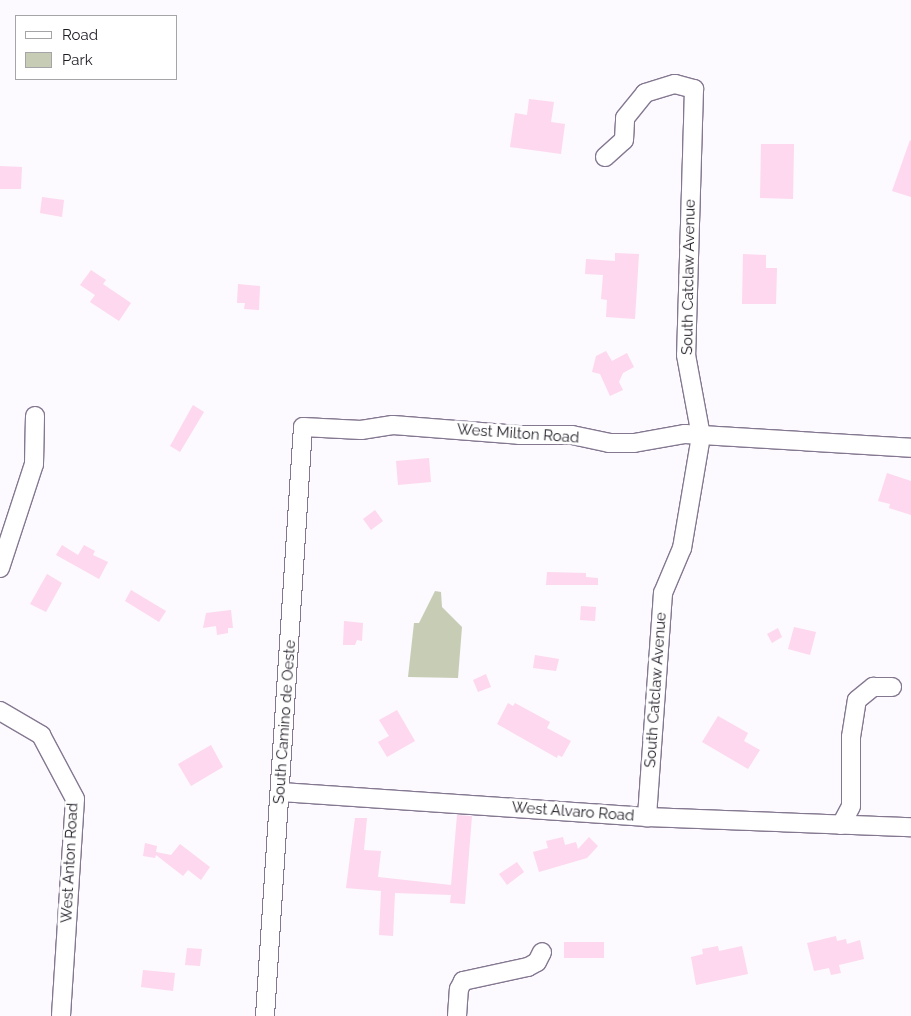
<!DOCTYPE html>
<style>
body{margin:0}
#map{position:relative;width:911px;height:1016px;overflow:hidden;background:#fcf9ff;font-family:Raleway,sans-serif}
div>[style]{position:absolute}
[style*='--x']{left:calc(var(--x)*1px);top:calc(var(--y)*1px);width:calc(var(--w)*1px);rotate:calc(var(--a)*1deg)}
.green>*{inset:0;background:#c7ccb5}
.building>*{inset:0;background:#fdd8ee}
.roads{filter:drop-shadow(1px 0 #847890) drop-shadow(-1px 0 #847890) drop-shadow(0 1px #847890) drop-shadow(0 -1px #847890)}
.minor>*{height:18px;margin:-9px;padding:0 9px;transform-origin:9px;border-radius:9px;background:#fff}
span{translate:-50% -50%;white-space:nowrap;text-align:center;line-height:1.15;-webkit-text-stroke:5px #fff;paint-order:stroke}
.street-label{font-size:15px;color:#1f1b24}
.legend{position:absolute;left:15px;top:15px;width:162px;height:65px;box-sizing:border-box;background:#fff;border:1px solid #a5a4a7;margin:0;padding:6px 9px;list-style:none;font-size:15px;color:#1f1b24}
.legend li{display:flex;align-items:center;gap:10px;height:25px}
.legend b{width:25px;border:1px solid #a5a4a7}
</style>
<div id="map">
<div class="green">
<div style="clip-path:polygon(435px 591px,441px 592px,442px 607px,462px 627px,458px 678px,408px 677px,414px 623px,419px 623px)"></div>
</div>
<div class="building">
<div style="clip-path:polygon(529px 99px,554px 102px,551px 122px,565px 124px,561px 154px,510px 147px,515px 113px,527px 115px)"></div>
<div style="clip-path:polygon(910px 140px,911px 141px,911px 197px,892px 191px)"></div>
<div style="clip-path:polygon(761px 144px,794px 144px,793px 199px,760px 198px)"></div>
<div style="clip-path:polygon(0 166px,22px 167px,21px 189px,0 189px)"></div>
<div style="clip-path:polygon(42px 197px,64px 200px,62px 217px,40px 213px)"></div>
<div style="clip-path:polygon(615px 253px,639px 254px,635px 319px,606px 317px,607px 300px,601px 299px,603px 275px,585px 274px,586px 259px,615px 261px)"></div>
<div style="clip-path:polygon(743px 254px,766px 255px,766px 268px,777px 268px,776px 304px,742px 304px)"></div>
<div style="clip-path:polygon(91px 270px,106px 280px,103px 284px,131px 303px,119px 321px,90px 302px,95px 295px,80px 285px)"></div>
<div style="clip-path:polygon(238px 284px,260px 286px,259px 310px,244px 309px,245px 303px,237px 303px)"></div>
<div style="clip-path:polygon(606px 351px,612px 361px,627px 353px,634px 367px,623px 373px,619px 382px,623px 390px,610px 396px,600px 374px,592px 372px,596px 356px)"></div>
<div style="clip-path:polygon(193px 405px,204px 412px,180px 452px,170px 446px)"></div>
<div style="clip-path:polygon(429px 458px,431px 482px,398px 485px,396px 461px)"></div>
<div style="clip-path:polygon(887px 473px,911px 481px,911px 515px,889px 508px,890px 504px,878px 501px)"></div>
<div style="clip-path:polygon(375px 510px,383px 521px,371px 530px,363px 519px)"></div>
<div style="clip-path:polygon(62px 545px,78px 555px,84px 545px,95px 551px,93px 555px,108px 562px,99px 579px,56px 555px)"></div>
<div style="clip-path:polygon(547px 572px,586px 573px,586px 577px,598px 578px,598px 585px,546px 585px)"></div>
<div style="clip-path:polygon(47px 574px,62px 583px,46px 612px,30px 604px)"></div>
<div style="clip-path:polygon(131px 590px,166px 611px,159px 622px,125px 601px)"></div>
<div style="clip-path:polygon(581px 606px,596px 607px,595px 621px,580px 620px)"></div>
<div style="clip-path:polygon(231px 610px,233px 628px,228px 628px,228px 633px,217px 635px,216px 626px,203px 628px,206px 613px)"></div>
<div style="clip-path:polygon(344px 621px,363px 623px,362px 641px,357px 640px,355px 645px,343px 645px)"></div>
<div style="clip-path:polygon(794px 627px,816px 632px,810px 655px,788px 649px)"></div>
<div style="clip-path:polygon(778px 628px,782px 637px,772px 643px,767px 634px)"></div>
<div style="clip-path:polygon(535px 655px,559px 659px,556px 671px,533px 668px)"></div>
<div style="clip-path:polygon(486px 674px,491px 687px,478px 692px,473px 680px)"></div>
<div style="clip-path:polygon(508px 703px,513px 706px,515px 703px,550px 722px,547px 728px,571px 741px,562px 757px,558px 755px,557px 758px,497px 724px)"></div>
<div style="clip-path:polygon(397px 710px,415px 741px,387px 757px,378px 742px,389px 736px,379px 720px)"></div>
<div style="clip-path:polygon(718px 716px,748px 733px,744px 741px,760px 750px,748px 769px,702px 742px)"></div>
<div style="clip-path:polygon(211px 745px,223px 767px,191px 786px,178px 764px)"></div>
<div style="clip-path:polygon(457px 815px,472px 816px,465px 904px,450px 903px,451px 895px,395px 893px,393px 936px,379px 935px,381px 891px,346px 888px,355px 818px,367px 818px,364px 850px,381px 851px,378px 877px,451px 885px)"></div>
<div style="clip-path:polygon(563px 837px,565px 845px,576px 842px,578px 849px,589px 837px,598px 846px,587px 858px,539px 872px,533px 852px,548px 848px,546px 841px)"></div>
<div style="clip-path:polygon(145px 843px,157px 846px,156px 852px,171px 855px,180px 844px,210px 867px,201px 880px,188px 870px,183px 876px,156px 855px,155px 858px,143px 856px)"></div>
<div style="clip-path:polygon(517px 862px,524px 872px,507px 885px,499px 874px)"></div>
<div style="clip-path:polygon(836px 936px,837px 941px,846px 939px,847px 944px,860px 940px,864px 959px,839px 965px,841px 973px,831px 975px,829px 968px,814px 971px,807px 943px)"></div>
<div style="clip-path:polygon(564px 942px,604px 942px,604px 958px,564px 958px)"></div>
<div style="clip-path:polygon(718px 946px,719px 951px,742px 946px,748px 974px,696px 985px,691px 957px,703px 954px,702px 949px)"></div>
<div style="clip-path:polygon(187px 948px,202px 949px,200px 966px,185px 965px)"></div>
<div style="clip-path:polygon(143px 970px,175px 973px,173px 991px,141px 987px)"></div>
</div>
<div class="roads">
<div class="minor">
<div style="--x:605;--y:157;--w:25;--a:-42"></div>
<div style="--x:624;--y:140;--w:22;--a:-87"></div>
<div style="--x:625;--y:118;--w:32;--a:-51"></div>
<div style="--x:645;--y:93;--w:31;--a:-17"></div>
<div style="--x:675;--y:84;--w:20;--a:15"></div>
<div style="--x:694;--y:89;--w:266;--a:91.7"></div>
<div style="--x:686;--y:355;--w:82;--a:79.5"></div>
<div style="--x:701;--y:436;--w:114;--a:99.6"></div>
<div style="--x:682;--y:548;--w:49;--a:112.9"></div>
<div style="--x:663;--y:593;--w:225;--a:94.1"></div>
<div style="--x:0;--y:568;--w:109;--a:-71.9"></div>
<div style="--x:34;--y:464;--w:48;--a:-88.8"></div>
<div style="--x:0;--y:711;--w:48;--a:30.3"></div>
<div style="--x:41;--y:735;--w:72;--a:62"></div>
<div style="--x:75;--y:799;--w:217;--a:93.7"></div>
<div style="--x:281;--y:792;--w:367;--a:3.9"></div>
<div style="--x:647;--y:817;--w:264;--a:2.2"></div>
<div style="--x:841;--y:825;--w:21;--a:-62"></div>
<div style="--x:851;--y:806;--w:69;--a:-90"></div>
<div style="--x:851;--y:737;--w:37;--a:-81"></div>
<div style="--x:857;--y:700;--w:21;--a:-39"></div>
<div style="--x:873;--y:687;--w:19;--a:0"></div>
<div style="--x:265;--y:1016;--w:590;--a:-86.31"></div>
<div style="--x:303;--y:427;--w:58;--a:3"></div>
<div style="--x:361;--y:430;--w:32;--a:-9"></div>
<div style="--x:393;--y:425;--w:126;--a:4.5"></div>
<div style="--x:519;--y:435;--w:53;--a:0"></div>
<div style="--x:572;--y:435;--w:38;--a:12"></div>
<div style="--x:609;--y:443;--w:25;--a:0"></div>
<div style="--x:634;--y:443;--w:52;--a:-10"></div>
<div style="--x:685;--y:434;--w:226;--a:3.5"></div>
<div style="--x:457;--y:1016;--w:27;--a:-86"></div>
<div style="--x:459;--y:989;--w:9;--a:-63"></div>
<div style="--x:463;--y:981;--w:66;--a:-12.2"></div>
<div style="--x:528;--y:967;--w:10;--a:-29"></div>
<div style="--x:537;--y:962;--w:11;--a:-63"></div>
</div>
</div>
<div class="street-label">
<span style="left:689px;top:277px;rotate:-89deg">South Catclaw Avenue</span>
<span style="left:518px;top:434px;rotate:4deg">West Milton Road</span>
<span style="left:656px;top:690px;rotate:-86deg">South Catclaw Avenue</span>
<span style="left:285px;top:722px;rotate:-86deg">South Camino de Oeste</span>
<span style="left:573px;top:812px;rotate:4deg">West Alvaro Road</span>
<span style="left:70px;top:863px;rotate:-87deg">West Anton Road</span>
</div>
<ul class="legend">
<li><b style="height:6px;background:#fff"></b>Road</li>
<li><b style="height:14px;background:#c7ccb5"></b>Park</li>
</ul>
</div>
